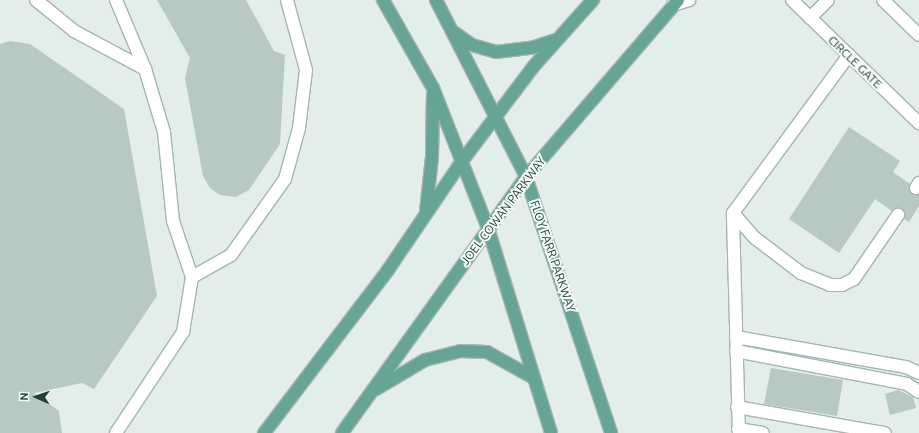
<!DOCTYPE html>
<style>
body{margin:0}
#map{position:relative;width:919px;height:433px;overflow:hidden;background:#e3ede9;font-family:Ubuntu,sans-serif}
div>[style]{position:absolute}
[style*='--x']{left:calc(var(--x)*1px);top:calc(var(--y)*1px);width:calc(var(--w)*1px);rotate:calc(var(--a)*1deg)}
.building>*{inset:0;background:#b8c8c2}
.roads{filter:drop-shadow(1px 0 #a5b5b0) drop-shadow(-1px 0 #a5b5b0) drop-shadow(0 1px #a5b5b0) drop-shadow(0 -1px #a5b5b0)}
.service>*{height:12px;margin:-6px;padding:0 6px;transform-origin:6px;border-radius:6px;background:#fff}
.minor>*{height:12px;margin:-6px;padding:0 6px;transform-origin:6px;border-radius:6px;background:#fff}
.primary>*{height:12px;margin:-6px;padding:0 6px;transform-origin:6px;border-radius:6px;background:#66a496}
span{translate:-50% -50%;white-space:nowrap;text-align:center;line-height:1.15;-webkit-text-stroke:4px #f4faf7;paint-order:stroke}
.street-label{font-size:12px;color:#223f38}
.north{position:absolute;left:16px;top:377px;width:40px;height:40px;-webkit-text-stroke:3px #f4faf7;paint-order:stroke;rotate:272deg;font-size:11px;font-weight:700;line-height:16px;text-align:center;color:#223f38}
.north::after{content:'';display:block;margin:auto;width:14px;height:18px;background:#223f38;clip-path:polygon(50% 0,100% 100%,50% 72%,0 100%)}
</style>
<div id="map">
<div class="building">
<div style="clip-path:polygon(157px 0,246px 0,274px 51px,285px 55px,280px 144px,249px 190px,236px 197px,220px 195px,210px 188px,203px 176px,185px 78px,190px 58px)"></div>
<div style="clip-path:polygon(10px 41px,30px 44px,124px 109px,157px 296px,94px 389px,82px 383px,34px 393px,59px 411px,62px 433px,0 433px,0 44px)"></div>
<div style="clip-path:polygon(849px 127px,900px 161px,893px 172px,910px 184px,912px 194px,919px 195px,919px 206px,909px 222px,904px 219px,902px 209px,892px 211px,875px 199px,839px 253px,789px 219px)"></div>
<div style="clip-path:polygon(771px 368px,843px 380px,837px 416px,764px 404px)"></div>
<div style="clip-path:polygon(898px 390px,913px 397px,916px 408px,890px 415px,885px 394px)"></div>
</div>
<div class="roads">
<div class="service">
<div style="--x:36;--y:0;--w:49;--a:39.2"></div>
<div style="--x:74;--y:31;--w:81;--a:28.2"></div>
<div style="--x:145;--y:69;--w:66;--a:73.2"></div>
<div style="--x:164;--y:132;--w:89;--a:84.2"></div>
<div style="--x:173;--y:221;--w:59;--a:71.3"></div>
<div style="--x:192;--y:277;--w:56;--a:99.3"></div>
<div style="--x:183;--y:332;--w:121;--a:123.6"></div>
<div style="--x:116;--y:0;--w:75;--a:67.2"></div>
<div style="--x:792;--y:0;--w:177;--a:44.1"></div>
<div style="--x:883;--y:0;--w:50;--a:44.2"></div>
<div style="--x:810;--y:18;--w:25;--a:-45"></div>
<div style="--x:916;--y:188;--w:6;--a:-59"></div>
<div style="--x:733;--y:213;--w:33;--a:49"></div>
<div style="--x:755;--y:238;--w:58;--a:37.3"></div>
<div style="--x:801;--y:273;--w:31;--a:22"></div>
<div style="--x:830;--y:285;--w:12;--a:0"></div>
<div style="--x:842;--y:285;--w:13;--a:-27"></div>
<div style="--x:854;--y:279;--w:78;--a:-55.5"></div>
<div style="--x:192;--y:277;--w:45;--a:-29.4"></div>
<div style="--x:231;--y:255;--w:93;--a:-54.6"></div>
<div style="--x:285;--y:179;--w:53;--a:-74.6"></div>
<div style="--x:299;--y:128;--w:58;--a:-83.1"></div>
<div style="--x:306;--y:70;--w:73;--a:-105.2"></div>
<div style="--x:736;--y:337;--w:173;--a:10"></div>
<div style="--x:906;--y:367;--w:14;--a:25"></div>
<div style="--x:736;--y:351;--w:174;--a:10.9"></div>
<div style="--x:907;--y:384;--w:14;--a:34"></div>
<div style="--x:737;--y:407;--w:150;--a:10"></div>
<div style="--x:738;--y:429;--w:25;--a:9"></div>
<div style="--x:739;--y:433;--w:220;--a:-91.6"></div>
<div style="--x:733;--y:213;--w:196;--a:-53.7"></div>
</div>
<div class="minor">
<div style="--x:673;--y:5;--w:17;--a:-17"></div>
</div>
<div class="primary">
<div style="--x:383;--y:0;--w:101;--a:60.4"></div>
<div style="--x:433;--y:88;--w:150;--a:68.6"></div>
<div style="--x:488;--y:228;--w:214;--a:72.9"></div>
<div style="--x:436;--y:0;--w:199;--a:63"></div>
<div style="--x:526;--y:177;--w:270;--a:71.6"></div>
<div style="--x:455;--y:33;--w:21;--a:35"></div>
<div style="--x:472;--y:45;--w:25;--a:16"></div>
<div style="--x:496;--y:52;--w:35;--a:-7"></div>
<div style="--x:531;--y:48;--w:26;--a:-18"></div>
<div style="--x:426;--y:212;--w:55;--a:-83.8"></div>
<div style="--x:432;--y:157;--w:62;--a:-89.1"></div>
<div style="--x:376;--y:389;--w:57;--a:-30.6"></div>
<div style="--x:425;--y:360;--w:36;--a:-14"></div>
<div style="--x:460;--y:351;--w:27;--a:2"></div>
<div style="--x:487;--y:352;--w:54;--a:29"></div>
<div style="--x:264;--y:433;--w:205;--a:-52.7"></div>
<div style="--x:388;--y:270;--w:132;--a:-55.8"></div>
<div style="--x:462;--y:161;--w:118;--a:-52.9"></div>
<div style="--x:533;--y:67;--w:90;--a:-48.2"></div>
<div style="--x:342;--y:433;--w:315;--a:-54.3"></div>
<div style="--x:526;--y:177;--w:233;--a:-49.3"></div>
</div>
</div>
<div class="street-label">
<span style="left:855px;top:62px;rotate:44deg">CIRCLE GATE</span>
<span style="left:503px;top:211px;rotate:-53deg">JOEL COWAN PARKWAY</span>
<span style="left:553px;top:256px;rotate:71deg">FLOY FARR PARKWAY</span>
</div>
<div class="north">N</div>
</div>
